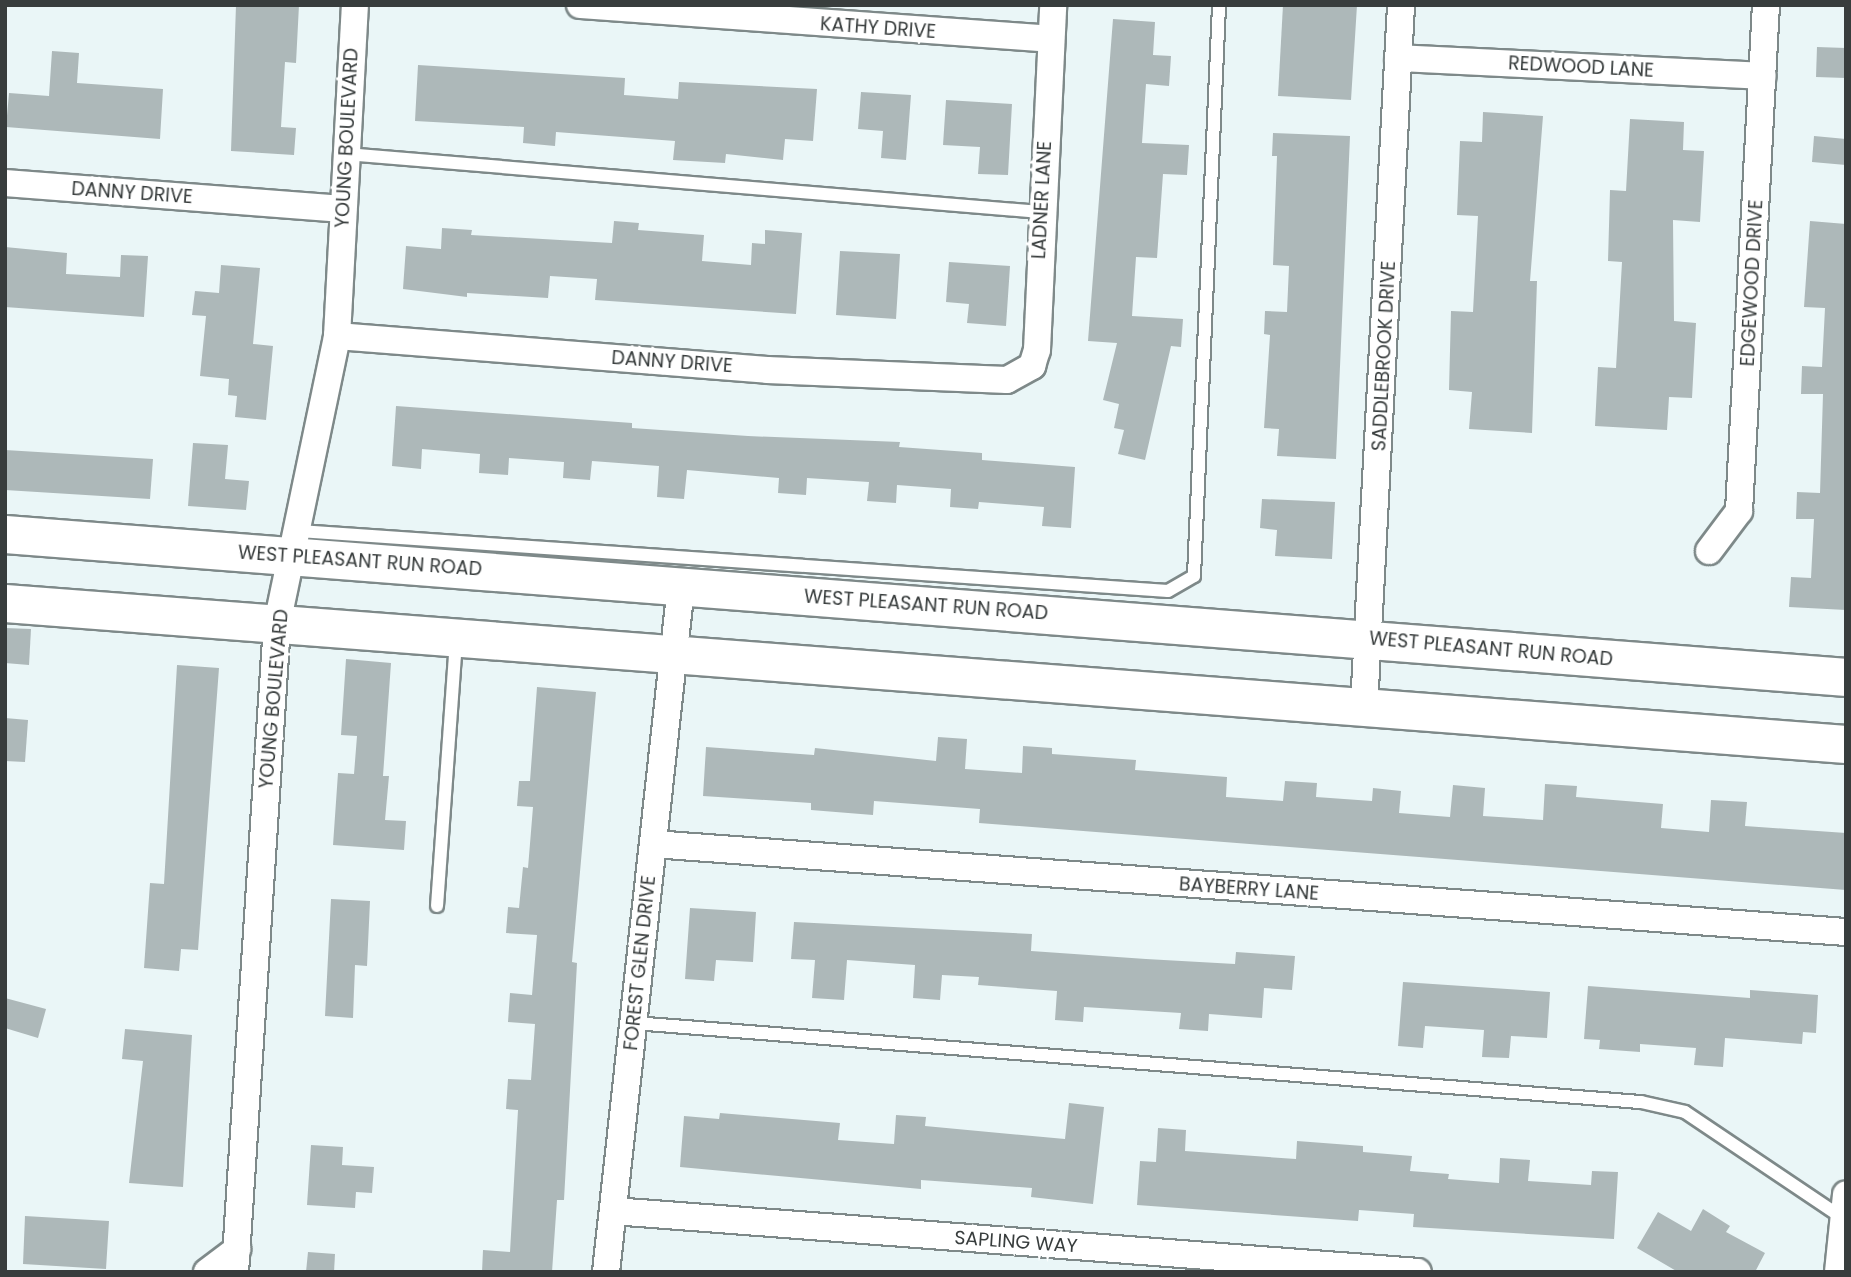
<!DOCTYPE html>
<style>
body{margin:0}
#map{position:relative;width:1851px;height:1277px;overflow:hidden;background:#eaf6f7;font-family:Poppins,sans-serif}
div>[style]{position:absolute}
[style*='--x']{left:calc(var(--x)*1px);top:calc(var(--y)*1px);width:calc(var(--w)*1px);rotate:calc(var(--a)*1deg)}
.building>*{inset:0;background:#adb8b9}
.roads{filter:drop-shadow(2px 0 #7e8989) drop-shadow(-2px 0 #7e8989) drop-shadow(0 2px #7e8989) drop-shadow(0 -2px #7e8989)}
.service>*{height:12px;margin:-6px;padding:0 6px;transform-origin:6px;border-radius:6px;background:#fff}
.minor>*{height:26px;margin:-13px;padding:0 13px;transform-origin:13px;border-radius:13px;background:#fff}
.secondary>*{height:37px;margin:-18.5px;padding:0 18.5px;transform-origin:18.5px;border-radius:18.5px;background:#fff}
span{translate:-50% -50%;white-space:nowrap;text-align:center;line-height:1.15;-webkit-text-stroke:7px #fff;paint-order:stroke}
.street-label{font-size:19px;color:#383d3d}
.frame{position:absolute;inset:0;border:7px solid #383d3d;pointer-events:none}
</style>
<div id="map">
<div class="building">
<div style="clip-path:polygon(236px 5px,299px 5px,296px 63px,285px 62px,281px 127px,296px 128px,294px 155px,231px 151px)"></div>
<div style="clip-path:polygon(1283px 5px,1357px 5px,1351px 100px,1278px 96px)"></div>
<div style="clip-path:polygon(1113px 19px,1155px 22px,1153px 55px,1171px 56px,1169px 86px,1146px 84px,1142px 143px,1189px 145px,1187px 175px,1163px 174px,1157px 258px,1136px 257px,1132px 316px,1183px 319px,1181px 347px,1171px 346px,1145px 460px,1118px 454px,1124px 430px,1114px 428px,1119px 404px,1103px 400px,1117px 343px,1088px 341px)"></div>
<div style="clip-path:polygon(1817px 47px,1846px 48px,1846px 78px,1816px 77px)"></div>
<div style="clip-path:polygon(52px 51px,79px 53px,77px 83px,163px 89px,160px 139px,6px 127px,9px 93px,49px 96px)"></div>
<div style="clip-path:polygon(418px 65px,625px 78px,624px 95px,678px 99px,679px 82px,817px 89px,813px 141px,785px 139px,783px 160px,726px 154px,725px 163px,673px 160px,675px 141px,556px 132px,555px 146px,523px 143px,524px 127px,415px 121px)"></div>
<div style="clip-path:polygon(861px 92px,911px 95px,906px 160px,881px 158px,883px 131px,858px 129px)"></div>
<div style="clip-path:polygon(946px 100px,1012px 104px,1008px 175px,978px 174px,980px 147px,943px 145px)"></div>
<div style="clip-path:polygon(1483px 112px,1543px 116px,1530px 281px,1537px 281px,1532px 433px,1469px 429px,1472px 392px,1449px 390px,1451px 311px,1473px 312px,1478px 216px,1457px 215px,1460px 141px,1482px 142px)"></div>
<div style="clip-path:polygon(1630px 119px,1684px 122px,1683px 150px,1704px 151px,1700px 222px,1673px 220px,1674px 321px,1696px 323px,1692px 398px,1669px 397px,1667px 430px,1595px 426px,1598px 367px,1616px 368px,1622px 262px,1608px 261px,1610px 190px,1626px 191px)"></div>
<div style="clip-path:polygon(1273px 133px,1350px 136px,1336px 459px,1277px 456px,1279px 429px,1264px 428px,1270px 335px,1264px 334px,1265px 311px,1287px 312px,1289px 266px,1273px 265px,1277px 156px,1272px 156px)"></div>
<div style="clip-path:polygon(1814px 136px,1846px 139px,1846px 165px,1812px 162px)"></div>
<div style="clip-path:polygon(614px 221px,639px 223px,638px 230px,704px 235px,702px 261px,751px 265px,752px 243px,765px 244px,765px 230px,802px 233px,796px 314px,595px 300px,597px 279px,550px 276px,548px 298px,467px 293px,467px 297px,403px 289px,406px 246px,441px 249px,442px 228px,472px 230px,471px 235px,612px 243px)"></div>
<div style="clip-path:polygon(1810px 221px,1846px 224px,1846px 610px,1789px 607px,1791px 577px,1811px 578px,1814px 519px,1796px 519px,1797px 492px,1820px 493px,1823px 394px,1801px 394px,1802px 366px,1822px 367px,1825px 308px,1804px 307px)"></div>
<div style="clip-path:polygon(5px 247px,67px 253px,66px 274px,120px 277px,121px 255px,148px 256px,144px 317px,5px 307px)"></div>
<div style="clip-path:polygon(840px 251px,900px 254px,896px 319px,836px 315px)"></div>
<div style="clip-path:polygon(949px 262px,1010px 266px,1006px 326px,967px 323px,969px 304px,946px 302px)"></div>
<div style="clip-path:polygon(221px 265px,260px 268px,253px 344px,273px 346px,266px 420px,235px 417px,237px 396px,228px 395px,229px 379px,200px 376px,206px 316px,192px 315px,195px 291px,219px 293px)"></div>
<div style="clip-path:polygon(396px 406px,632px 423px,632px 428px,748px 436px,900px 442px,899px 447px,982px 453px,982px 460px,1075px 467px,1071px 528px,1042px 526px,1044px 507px,979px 502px,978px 509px,950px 507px,951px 489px,897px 485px,896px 503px,867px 501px,869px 482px,807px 478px,806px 495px,778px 493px,779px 478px,687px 470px,684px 499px,657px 497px,659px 466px,592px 461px,590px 480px,563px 478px,564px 462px,509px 458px,508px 475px,479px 473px,480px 454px,422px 449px,421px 469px,392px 466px)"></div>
<div style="clip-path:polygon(193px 443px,228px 445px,225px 479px,249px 481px,246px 510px,188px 506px)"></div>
<div style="clip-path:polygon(5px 450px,153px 459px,150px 499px,5px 490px)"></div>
<div style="clip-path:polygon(1262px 499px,1335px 502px,1332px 559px,1275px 556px,1277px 530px,1260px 528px)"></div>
<div style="clip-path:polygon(5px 628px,31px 629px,29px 665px,5px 663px)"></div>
<div style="clip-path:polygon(346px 659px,391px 663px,383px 776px,389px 776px,385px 820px,406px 821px,404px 850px,333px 845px,338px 773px,354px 774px,357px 736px,341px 735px)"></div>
<div style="clip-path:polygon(177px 665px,219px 668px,198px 950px,181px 949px,179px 971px,144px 968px,150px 883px,164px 884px)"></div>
<div style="clip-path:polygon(537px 687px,596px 692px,572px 962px,577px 963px,564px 1200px,557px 1200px,552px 1272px,482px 1272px,483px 1250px,510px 1252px,518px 1110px,506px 1109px,508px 1079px,531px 1080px,535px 1024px,508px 1022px,510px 993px,532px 995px,537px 935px,506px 933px,508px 907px,519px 908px,523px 867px,528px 868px,533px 807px,517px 806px,519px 781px,530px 781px)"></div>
<div style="clip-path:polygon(5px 718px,28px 720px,25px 762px,5px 761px)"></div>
<div style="clip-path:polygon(938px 737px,967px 739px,965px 769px,1022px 773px,1023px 746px,1052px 748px,1052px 754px,1136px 760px,1135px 770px,1227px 777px,1226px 797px,1283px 801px,1285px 781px,1317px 783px,1316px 797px,1372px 801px,1373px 788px,1401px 791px,1399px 813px,1450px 817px,1453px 785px,1485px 788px,1483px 816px,1543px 820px,1545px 784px,1577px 786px,1576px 797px,1663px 804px,1661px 828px,1709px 832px,1711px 800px,1747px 802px,1745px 826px,1846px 833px,1846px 890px,979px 823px,980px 809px,874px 801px,873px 815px,811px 810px,811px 803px,703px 796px,706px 747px,814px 755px,815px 748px,936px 761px)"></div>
<div style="clip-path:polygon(331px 899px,370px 901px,367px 966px,355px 965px,353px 1018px,325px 1016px)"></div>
<div style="clip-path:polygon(690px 908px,756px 912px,753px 962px,716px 960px,714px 981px,685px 979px)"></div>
<div style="clip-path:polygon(794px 922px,1032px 934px,1031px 951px,1146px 959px,1235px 964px,1236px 952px,1295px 956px,1292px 990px,1264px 988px,1262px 1018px,1209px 1014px,1208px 1031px,1179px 1029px,1181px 1013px,1084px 1007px,1083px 1022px,1055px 1020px,1057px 991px,978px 985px,979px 977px,942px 975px,940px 1000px,913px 998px,915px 965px,847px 960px,844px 1000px,812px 998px,815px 960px,791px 959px)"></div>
<div style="clip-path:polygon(1403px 982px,1550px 992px,1547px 1038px,1511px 1036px,1509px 1058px,1482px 1057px,1484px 1030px,1425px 1026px,1423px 1048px,1398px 1046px)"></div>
<div style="clip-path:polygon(1588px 986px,1750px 998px,1750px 990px,1818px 995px,1816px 1033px,1803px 1032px,1802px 1044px,1725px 1038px,1723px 1067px,1694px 1065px,1696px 1048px,1640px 1044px,1640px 1052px,1599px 1049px,1600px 1040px,1584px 1039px)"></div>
<div style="clip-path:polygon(5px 998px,46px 1009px,38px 1038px,5px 1028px)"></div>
<div style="clip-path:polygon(125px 1029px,192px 1035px,183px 1187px,129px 1183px,143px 1061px,122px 1059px)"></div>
<div style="clip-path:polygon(1069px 1103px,1104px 1107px,1093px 1204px,1031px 1197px,1032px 1188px,921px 1180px,921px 1189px,680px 1167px,684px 1116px,719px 1119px,720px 1113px,840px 1123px,838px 1140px,894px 1144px,896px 1115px,926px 1117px,925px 1126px,1065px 1139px)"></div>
<div style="clip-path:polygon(1158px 1128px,1186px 1130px,1185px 1151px,1296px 1159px,1297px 1141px,1363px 1146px,1363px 1152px,1412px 1156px,1410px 1171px,1449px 1174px,1448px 1179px,1499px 1183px,1500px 1158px,1530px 1160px,1528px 1181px,1591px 1185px,1592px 1171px,1618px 1172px,1614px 1239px,1413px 1227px,1414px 1214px,1359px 1210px,1358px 1221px,1137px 1205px,1140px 1161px,1156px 1162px)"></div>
<div style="clip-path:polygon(311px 1145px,343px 1147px,342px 1165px,374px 1167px,372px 1193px,356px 1192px,355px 1208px,307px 1205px)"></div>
<div style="clip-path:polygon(1703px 1209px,1730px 1226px,1726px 1232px,1765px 1253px,1755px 1272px,1678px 1272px,1637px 1248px,1658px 1212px,1691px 1231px)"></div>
<div style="clip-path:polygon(25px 1216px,109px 1221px,106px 1269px,23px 1264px)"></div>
<div style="clip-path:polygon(308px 1252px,335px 1254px,334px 1272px,306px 1272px)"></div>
</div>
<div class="roads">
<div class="service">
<div style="--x:346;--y:154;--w:697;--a:4.77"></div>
<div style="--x:299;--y:531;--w:871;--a:3.95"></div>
<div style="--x:1168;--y:591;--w:30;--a:-30"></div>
<div style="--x:1194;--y:576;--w:572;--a:-87.49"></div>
<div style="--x:437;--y:906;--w:266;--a:-85.9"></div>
<div style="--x:634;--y:1023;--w:1010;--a:4.49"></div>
<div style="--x:1641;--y:1102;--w:45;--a:12.8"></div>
<div style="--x:1685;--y:1112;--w:190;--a:33.9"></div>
</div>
<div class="minor">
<div style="--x:580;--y:5;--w:472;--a:4.1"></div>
<div style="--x:1398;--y:58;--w:365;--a:2.8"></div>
<div style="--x:5;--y:183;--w:339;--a:4.4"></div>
<div style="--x:337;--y:336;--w:431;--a:4.5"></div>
<div style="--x:767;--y:370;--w:240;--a:2.4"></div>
<div style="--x:1007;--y:380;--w:29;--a:-29"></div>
<div style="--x:1032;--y:366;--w:17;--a:-73"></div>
<div style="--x:1037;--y:350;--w:345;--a:-87.3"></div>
<div style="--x:1709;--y:551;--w:50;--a:-53.1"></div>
<div style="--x:1739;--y:511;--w:507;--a:-86.95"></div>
<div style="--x:1364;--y:707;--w:703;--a:-86.98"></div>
<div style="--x:653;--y:844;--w:1196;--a:4.22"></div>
<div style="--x:613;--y:1211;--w:807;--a:4.33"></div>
<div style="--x:207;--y:1272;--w:38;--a:-37"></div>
<div style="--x:235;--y:1272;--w:649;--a:-86.29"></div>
<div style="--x:277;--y:624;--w:294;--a:-78.2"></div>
<div style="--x:337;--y:336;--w:331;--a:-86.9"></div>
<div style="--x:606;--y:1272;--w:690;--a:-83.76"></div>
<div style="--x:1838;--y:1272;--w:78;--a:-84.1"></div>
</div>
<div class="secondary">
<div style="--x:5;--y:534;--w:1847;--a:4.44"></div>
<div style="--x:5;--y:603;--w:1846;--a:4.38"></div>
</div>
</div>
<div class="street-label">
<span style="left:878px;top:28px;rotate:4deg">KATHY DRIVE</span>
<span style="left:1581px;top:67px;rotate:3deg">REDWOOD LANE</span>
<span style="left:347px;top:138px;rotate:-87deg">YOUNG BOULEVARD</span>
<span style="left:132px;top:193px;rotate:4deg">DANNY DRIVE</span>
<span style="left:1042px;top:200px;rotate:-87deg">LADNER LANE</span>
<span style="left:1752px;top:283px;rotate:-87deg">EDGEWOOD DRIVE</span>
<span style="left:1384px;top:356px;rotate:-87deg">SADDLEBROOK DRIVE</span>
<span style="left:672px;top:362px;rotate:4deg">DANNY DRIVE</span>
<span style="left:360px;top:561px;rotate:4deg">WEST PLEASANT RUN ROAD</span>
<span style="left:926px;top:605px;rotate:4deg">WEST PLEASANT RUN ROAD</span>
<span style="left:1491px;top:649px;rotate:5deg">WEST PLEASANT RUN ROAD</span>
<span style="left:274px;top:699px;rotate:-85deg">YOUNG BOULEVARD</span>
<span style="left:1249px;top:889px;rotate:4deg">BAYBERRY LANE</span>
<span style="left:640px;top:963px;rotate:-84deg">FOREST GLEN DRIVE</span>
<span style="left:1016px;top:1242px;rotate:4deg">SAPLING WAY</span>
</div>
<div class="frame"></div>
</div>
